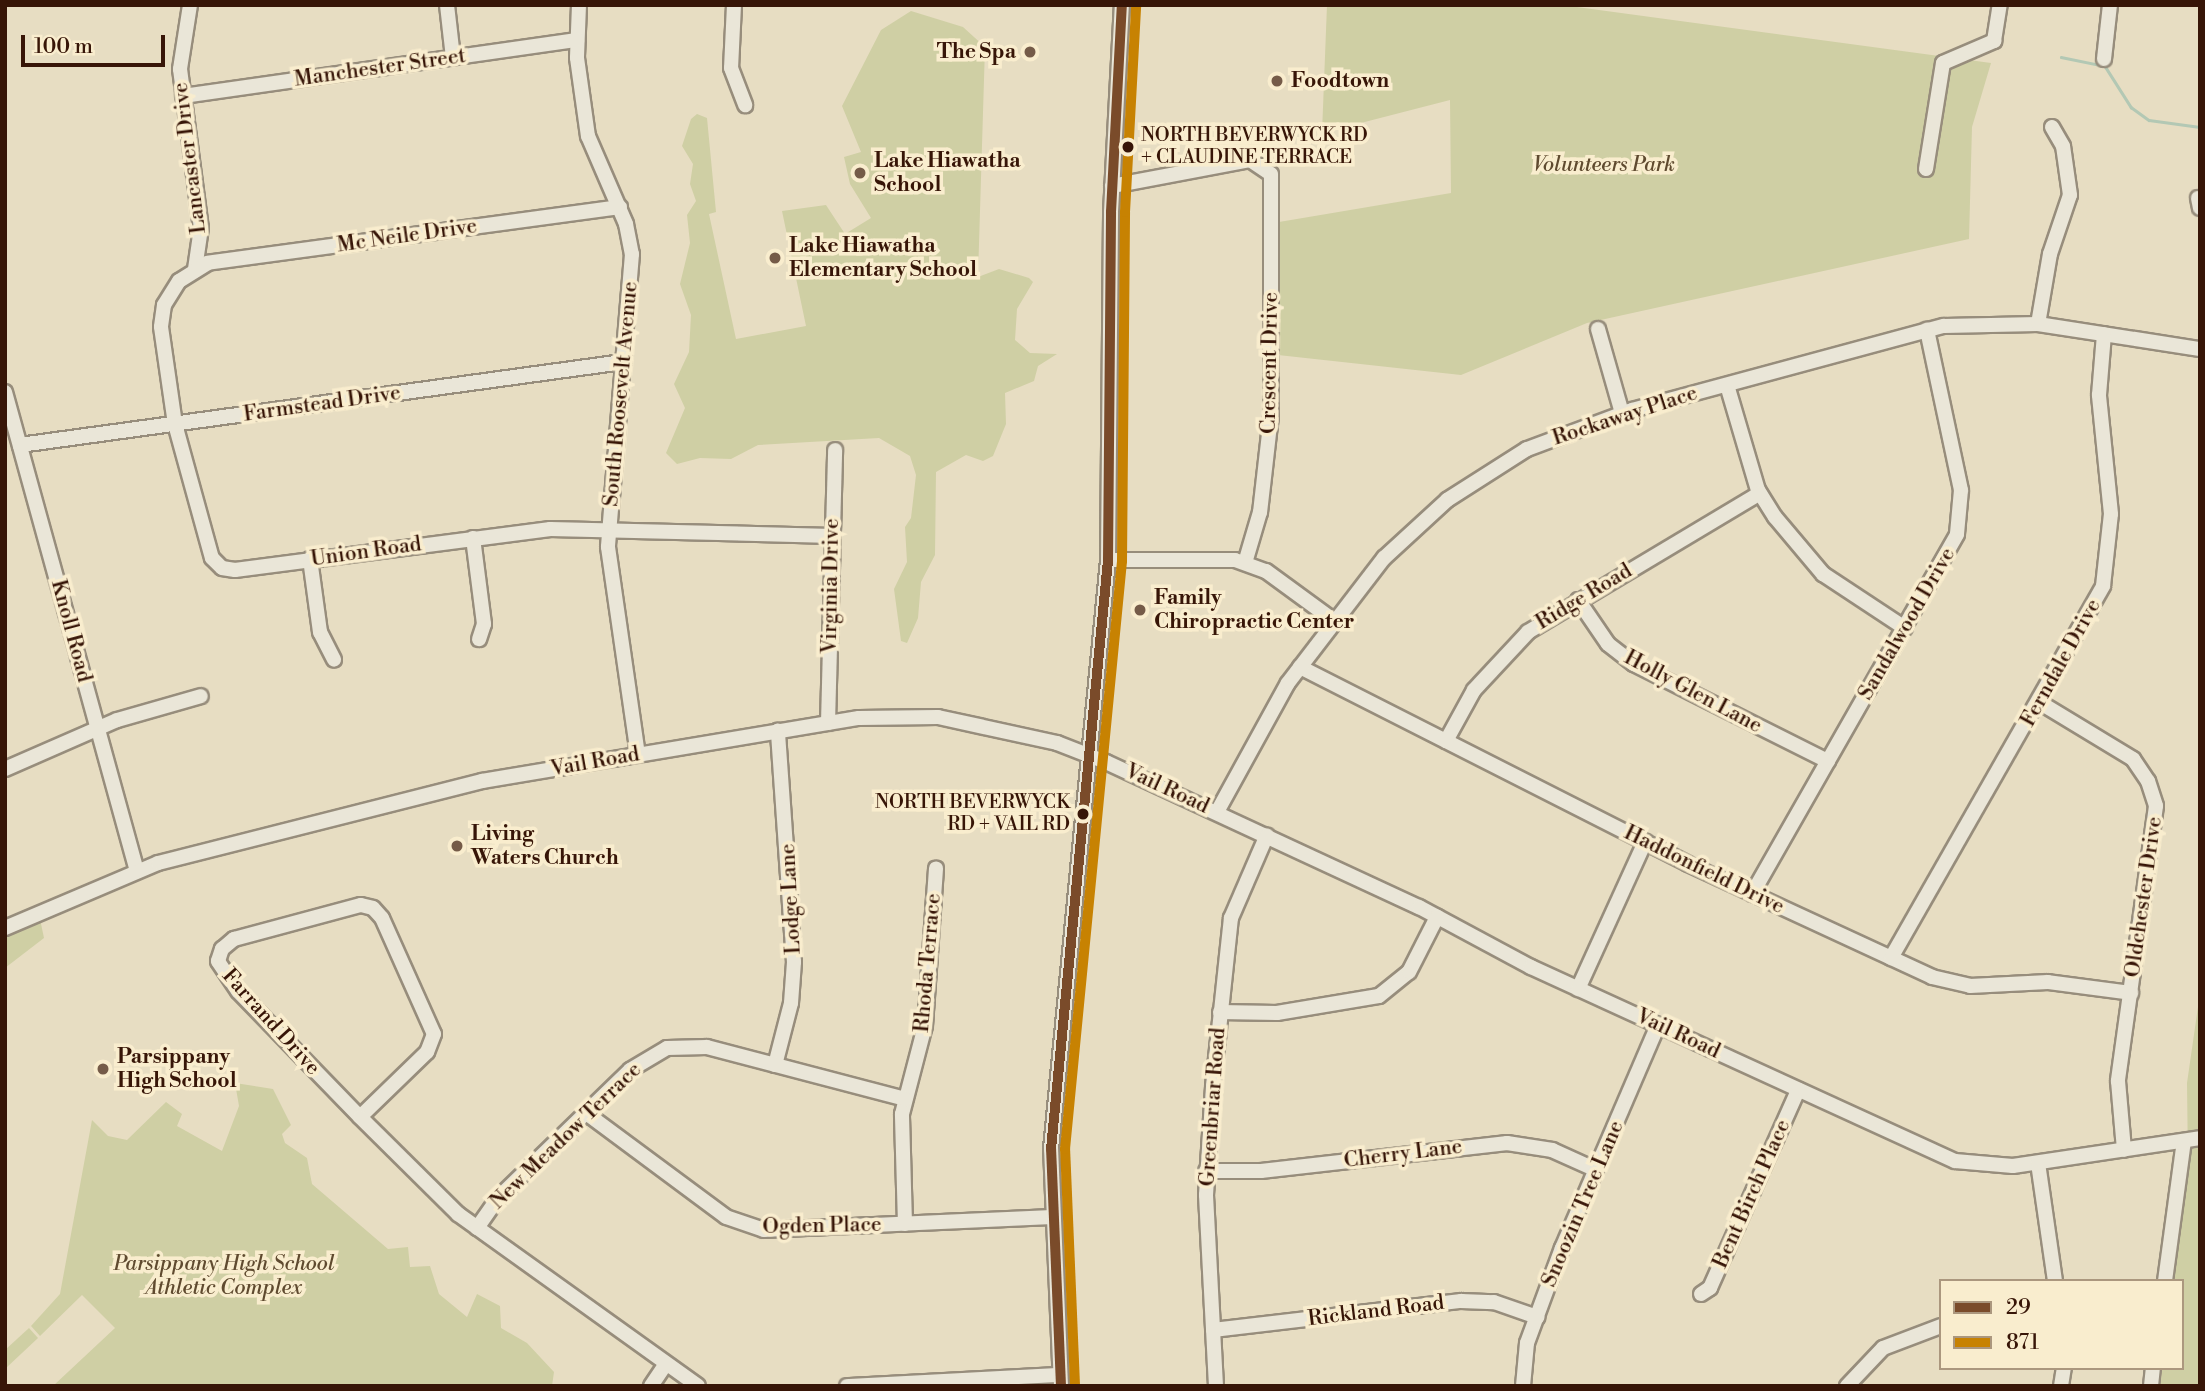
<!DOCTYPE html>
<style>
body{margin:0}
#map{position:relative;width:2205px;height:1391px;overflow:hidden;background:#e7ddc2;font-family:"Libre Bodoni",serif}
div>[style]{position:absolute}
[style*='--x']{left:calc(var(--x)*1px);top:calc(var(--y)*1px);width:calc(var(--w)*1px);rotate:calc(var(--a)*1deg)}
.green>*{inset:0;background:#cfcfa4}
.stream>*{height:2.5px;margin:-1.25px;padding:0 1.25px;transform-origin:1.25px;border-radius:1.25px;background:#b3c8b4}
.roads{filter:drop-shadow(2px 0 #978d7c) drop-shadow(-2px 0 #978d7c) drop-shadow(0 2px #978d7c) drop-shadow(0 -2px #978d7c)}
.minor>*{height:14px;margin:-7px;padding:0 7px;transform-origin:7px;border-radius:7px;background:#eae6d8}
.bus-1>*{height:10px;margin:-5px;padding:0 5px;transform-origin:5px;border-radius:5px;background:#7a4b2a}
.bus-2>*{height:10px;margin:-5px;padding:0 5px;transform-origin:5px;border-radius:5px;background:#c78202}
.dots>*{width:19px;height:19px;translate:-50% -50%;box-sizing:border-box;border:4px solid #f9edce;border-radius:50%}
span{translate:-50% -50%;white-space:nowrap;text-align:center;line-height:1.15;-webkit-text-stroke:7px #f9edce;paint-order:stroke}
.bus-label{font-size:19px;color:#371507}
.left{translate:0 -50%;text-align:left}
.right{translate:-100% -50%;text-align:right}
.poi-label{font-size:21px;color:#371507;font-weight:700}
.street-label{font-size:21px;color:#371507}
.park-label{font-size:21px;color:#5f4a2f;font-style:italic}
.frame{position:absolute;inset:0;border:7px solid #371507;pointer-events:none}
.legend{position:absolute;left:1939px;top:1279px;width:245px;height:91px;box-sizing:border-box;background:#f9edce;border:2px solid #ab977e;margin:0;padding:9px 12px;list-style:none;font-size:21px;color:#371507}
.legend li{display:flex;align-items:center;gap:14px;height:35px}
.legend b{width:35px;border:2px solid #ab977e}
.scale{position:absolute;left:21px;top:35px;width:144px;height:32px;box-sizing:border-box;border:4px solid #371507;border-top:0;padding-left:9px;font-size:21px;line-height:24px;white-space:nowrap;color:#371507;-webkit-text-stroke:5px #f9edce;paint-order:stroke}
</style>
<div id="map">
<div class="green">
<div style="clip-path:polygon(1327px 5px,1562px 5px,1991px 63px,1972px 127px,1969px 239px,1587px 323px,1461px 375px,1278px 355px,1279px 222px,1451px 193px,1450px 100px,1322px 133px)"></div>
<div style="clip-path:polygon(911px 11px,963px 27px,985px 47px,978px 277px,999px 269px,1029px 278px,1033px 282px,1017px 309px,1015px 340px,1030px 353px,1057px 354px,1038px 366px,1034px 381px,1005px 393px,1006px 424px,993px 456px,983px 461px,966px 455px,936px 472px,935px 555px,921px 582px,918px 618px,907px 643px,901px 641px,894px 589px,907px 562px,905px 527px,911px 518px,916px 475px,910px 456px,879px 438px,758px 445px,731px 459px,700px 458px,677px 464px,666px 453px,685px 408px,674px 384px,689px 352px,691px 315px,680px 284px,690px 243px,687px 215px,696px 201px,690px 184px,693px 164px,682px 146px,691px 119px,697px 114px,707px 118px,716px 212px,709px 214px,736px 339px,806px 326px,782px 211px,826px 205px,845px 234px,871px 218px,850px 184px,844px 157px,861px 152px,842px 106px,881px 30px)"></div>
<div style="clip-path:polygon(40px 919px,44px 938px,5px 968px,5px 934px)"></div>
<div style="clip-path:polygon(2200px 993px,2200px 1386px,2160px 1386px,2162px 1368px,2182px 1368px,2182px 1281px,2173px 1281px,2188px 1165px,2187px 1083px)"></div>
<div style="clip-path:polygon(235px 1083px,273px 1089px,291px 1125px,282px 1134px,285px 1143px,307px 1158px,312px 1184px,388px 1249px,408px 1247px,410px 1267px,430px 1266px,439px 1294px,467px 1317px,477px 1294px,500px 1306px,501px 1328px,527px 1343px,554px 1372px,552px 1386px,53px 1386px,115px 1328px,82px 1295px,40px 1336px,31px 1326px,60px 1294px,92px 1120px,108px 1136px,127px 1140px,166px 1102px,182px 1114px,177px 1126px,222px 1151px,239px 1106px)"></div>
<div style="clip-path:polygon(29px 1328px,38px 1338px,5px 1369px,5px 1350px)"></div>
</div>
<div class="stream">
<div style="--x:2061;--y:57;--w:45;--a:11.6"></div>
<div style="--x:2105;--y:66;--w:49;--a:57.6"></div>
<div style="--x:2131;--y:107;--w:22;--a:36"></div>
<div style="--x:2149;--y:120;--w:51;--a:7.8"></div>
</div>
<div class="roads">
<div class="minor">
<div style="--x:190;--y:5;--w:65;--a:98.9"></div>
<div style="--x:180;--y:69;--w:160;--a:82.5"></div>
<div style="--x:201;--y:228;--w:41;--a:98.3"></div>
<div style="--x:447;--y:5;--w:53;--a:83.5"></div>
<div style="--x:579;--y:5;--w:53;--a:92.2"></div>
<div style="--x:577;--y:58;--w:79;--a:82"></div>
<div style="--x:588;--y:136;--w:96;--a:66.6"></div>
<div style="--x:626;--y:224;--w:31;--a:79"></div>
<div style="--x:632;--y:254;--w:294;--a:94.7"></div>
<div style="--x:608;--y:547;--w:210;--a:81.8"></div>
<div style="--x:734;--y:5;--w:63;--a:92.7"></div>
<div style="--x:731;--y:68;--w:40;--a:69"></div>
<div style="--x:2104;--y:59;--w:54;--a:-83.7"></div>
<div style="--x:183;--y:96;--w:398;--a:-8.1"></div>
<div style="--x:1926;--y:169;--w:107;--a:-80.9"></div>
<div style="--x:1943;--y:63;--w:56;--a:-23.3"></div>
<div style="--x:1994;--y:41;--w:36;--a:-81"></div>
<div style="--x:1112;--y:186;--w:140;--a:-10.7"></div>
<div style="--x:1250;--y:160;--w:25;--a:34"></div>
<div style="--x:1271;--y:174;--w:242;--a:90"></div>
<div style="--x:1271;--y:416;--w:97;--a:96.5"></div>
<div style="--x:1260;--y:512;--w:53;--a:106.4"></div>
<div style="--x:2198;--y:198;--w:10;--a:79"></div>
<div style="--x:620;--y:207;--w:416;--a:172.3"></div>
<div style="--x:208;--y:263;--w:34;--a:148"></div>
<div style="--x:179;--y:281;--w:28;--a:122"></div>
<div style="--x:164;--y:305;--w:22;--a:98"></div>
<div style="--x:161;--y:327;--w:98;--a:81.8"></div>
<div style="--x:175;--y:424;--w:139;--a:74.6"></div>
<div style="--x:212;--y:558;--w:14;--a:45"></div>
<div style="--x:222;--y:568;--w:13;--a:9"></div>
<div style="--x:235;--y:570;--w:318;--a:-7.4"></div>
<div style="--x:550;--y:529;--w:283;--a:1.4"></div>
<div style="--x:2038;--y:324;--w:71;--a:-80.3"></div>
<div style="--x:2050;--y:254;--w:62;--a:-71.3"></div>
<div style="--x:2070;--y:195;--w:49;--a:-98.1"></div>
<div style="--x:2063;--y:146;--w:22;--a:-120"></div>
<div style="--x:1598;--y:329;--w:87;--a:74.1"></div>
<div style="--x:1727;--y:385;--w:109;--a:73.6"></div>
<div style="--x:1758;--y:490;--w:32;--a:58"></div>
<div style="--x:1775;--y:517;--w:75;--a:49.9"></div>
<div style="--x:1823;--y:574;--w:98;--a:33.4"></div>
<div style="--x:5;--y:392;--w:497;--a:74.6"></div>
<div style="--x:20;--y:445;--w:609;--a:-7.84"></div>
<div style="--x:473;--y:538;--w:87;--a:82.7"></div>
<div style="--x:484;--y:624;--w:16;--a:108"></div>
<div style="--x:310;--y:559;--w:74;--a:82.2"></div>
<div style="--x:320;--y:632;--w:31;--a:63"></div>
<div style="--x:1108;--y:560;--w:127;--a:0"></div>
<div style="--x:1235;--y:560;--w:33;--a:20"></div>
<div style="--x:1266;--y:571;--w:83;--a:36.2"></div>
<div style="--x:1578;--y:600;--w:53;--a:55.7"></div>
<div style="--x:1608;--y:644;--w:33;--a:38"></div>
<div style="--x:1634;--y:664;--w:217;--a:26.6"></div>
<div style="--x:1300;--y:667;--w:435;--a:26.9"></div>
<div style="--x:1688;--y:864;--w:269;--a:24.8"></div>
<div style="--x:1932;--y:977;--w:39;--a:13"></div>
<div style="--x:1970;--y:986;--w:78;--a:-2.9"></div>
<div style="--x:2048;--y:982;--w:84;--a:7.5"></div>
<div style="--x:2039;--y:702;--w:110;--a:31.2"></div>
<div style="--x:2133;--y:759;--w:27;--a:56"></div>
<div style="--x:2148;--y:781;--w:26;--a:72"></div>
<div style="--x:2156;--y:806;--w:278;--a:97.9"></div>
<div style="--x:2118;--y:1081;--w:69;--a:85"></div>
<div style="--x:828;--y:723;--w:273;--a:-88.5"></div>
<div style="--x:1446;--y:741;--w:58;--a:-61.2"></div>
<div style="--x:1474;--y:690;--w:79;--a:-47"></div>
<div style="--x:1528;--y:632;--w:270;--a:-30.9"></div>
<div style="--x:5;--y:769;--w:122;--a:-23.6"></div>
<div style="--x:117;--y:720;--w:87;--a:-15.9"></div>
<div style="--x:1217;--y:812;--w:147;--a:-61.2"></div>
<div style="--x:1288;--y:683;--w:158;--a:-52.5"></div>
<div style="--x:1384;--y:558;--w:86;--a:-42.6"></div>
<div style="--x:1447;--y:500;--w:95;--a:-32.5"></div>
<div style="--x:1527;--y:449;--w:112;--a:-20.4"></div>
<div style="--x:1632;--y:410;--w:323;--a:-15.1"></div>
<div style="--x:1944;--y:326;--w:94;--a:-1.2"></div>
<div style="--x:2038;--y:324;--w:164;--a:8.8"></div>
<div style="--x:1752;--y:894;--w:414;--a:-60.3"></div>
<div style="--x:1957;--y:534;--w:44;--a:-84.8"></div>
<div style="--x:1961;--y:490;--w:164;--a:-102"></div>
<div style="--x:361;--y:905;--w:12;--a:14"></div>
<div style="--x:373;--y:908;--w:13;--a:48"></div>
<div style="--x:382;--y:918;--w:127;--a:65.9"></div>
<div style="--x:434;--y:1034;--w:19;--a:111"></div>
<div style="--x:427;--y:1052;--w:93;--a:135.9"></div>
<div style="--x:360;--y:1117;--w:175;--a:-134.1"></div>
<div style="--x:238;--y:991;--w:36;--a:-124"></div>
<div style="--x:218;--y:961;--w:13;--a:-72"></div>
<div style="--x:222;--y:949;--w:16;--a:-40"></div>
<div style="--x:234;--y:939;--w:131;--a:-15"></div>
<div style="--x:5;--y:928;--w:166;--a:-23"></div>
<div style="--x:158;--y:863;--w:334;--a:-14.2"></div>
<div style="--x:482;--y:781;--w:382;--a:-9.5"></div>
<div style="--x:859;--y:718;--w:79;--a:-0.7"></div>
<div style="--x:938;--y:717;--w:122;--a:12.3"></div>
<div style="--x:1057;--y:743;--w:53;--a:21.2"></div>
<div style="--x:1106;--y:762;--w:345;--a:24.9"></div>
<div style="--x:1419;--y:907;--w:127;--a:28.2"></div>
<div style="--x:1531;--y:967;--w:466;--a:24.6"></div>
<div style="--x:1955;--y:1161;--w:58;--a:4.9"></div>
<div style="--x:2013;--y:1166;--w:189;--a:-8.5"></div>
<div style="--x:1891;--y:958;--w:428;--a:-60.3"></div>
<div style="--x:2103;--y:586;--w:72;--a:-83.7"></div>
<div style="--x:2111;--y:514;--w:120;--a:-95.8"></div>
<div style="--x:2099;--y:395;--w:61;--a:-85.3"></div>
<div style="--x:1578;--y:989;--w:162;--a:-65.5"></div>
<div style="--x:1220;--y:1012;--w:57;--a:1"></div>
<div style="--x:1277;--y:1013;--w:103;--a:-9.5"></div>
<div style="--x:1379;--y:996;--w:38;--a:-39"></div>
<div style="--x:1409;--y:972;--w:62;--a:-63"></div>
<div style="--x:775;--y:1065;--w:64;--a:-75.5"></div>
<div style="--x:791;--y:1003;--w:41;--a:-85.8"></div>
<div style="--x:794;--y:962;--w:232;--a:-94"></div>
<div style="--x:586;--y:1113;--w:174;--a:36.6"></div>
<div style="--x:726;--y:1217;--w:40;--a:18.9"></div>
<div style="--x:764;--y:1230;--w:287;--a:-2.6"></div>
<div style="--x:360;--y:1117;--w:138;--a:44.7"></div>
<div style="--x:458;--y:1214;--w:295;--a:35.6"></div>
<div style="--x:2038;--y:1163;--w:119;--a:81.8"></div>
<div style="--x:1206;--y:1171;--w:55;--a:0"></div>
<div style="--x:1261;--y:1171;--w:248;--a:-6.5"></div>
<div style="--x:1507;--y:1143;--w:46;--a:8.8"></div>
<div style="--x:1552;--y:1150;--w:46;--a:24.3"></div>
<div style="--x:905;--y:1224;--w:110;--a:-91.6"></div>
<div style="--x:902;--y:1114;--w:91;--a:-75.4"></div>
<div style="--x:925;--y:1026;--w:158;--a:-86"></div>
<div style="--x:477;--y:1228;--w:37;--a:-55"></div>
<div style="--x:498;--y:1198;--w:184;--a:-44.1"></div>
<div style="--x:630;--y:1070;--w:43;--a:-30.7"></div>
<div style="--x:667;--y:1048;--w:40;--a:-1.4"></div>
<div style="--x:707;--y:1047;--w:205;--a:14.7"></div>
<div style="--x:2165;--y:1281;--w:141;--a:-82.3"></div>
<div style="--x:1701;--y:1294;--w:11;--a:-34"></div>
<div style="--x:1710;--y:1288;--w:217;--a:-66"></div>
<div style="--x:1213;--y:1330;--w:250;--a:-6.7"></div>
<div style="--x:1461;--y:1301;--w:33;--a:2"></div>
<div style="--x:1494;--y:1302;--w:46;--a:19.2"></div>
<div style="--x:651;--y:1386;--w:25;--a:-56"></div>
<div style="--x:847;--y:1386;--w:213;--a:-3"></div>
<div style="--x:1061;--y:1386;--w:237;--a:-92.4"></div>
<div style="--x:1051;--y:1149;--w:592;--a:-84.47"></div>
<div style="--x:1108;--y:560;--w:348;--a:-89.5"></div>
<div style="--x:1111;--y:212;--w:207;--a:-87"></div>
<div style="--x:1216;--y:1386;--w:191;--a:-93"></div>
<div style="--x:1206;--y:1195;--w:109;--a:-86.3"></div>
<div style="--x:1213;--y:1086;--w:169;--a:-83.9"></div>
<div style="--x:1231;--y:918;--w:90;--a:-66.6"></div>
<div style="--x:1523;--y:1386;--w:43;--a:-84.7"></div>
<div style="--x:1527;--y:1343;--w:101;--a:-69.8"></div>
<div style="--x:1562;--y:1248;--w:243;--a:-66.7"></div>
<div style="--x:1847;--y:1386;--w:52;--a:-46.5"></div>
<div style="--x:1883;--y:1348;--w:62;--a:-20.8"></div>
<div style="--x:2061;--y:1386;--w:18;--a:-81"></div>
<div style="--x:2151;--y:1386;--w:18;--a:-84"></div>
</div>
</div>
<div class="bus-1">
<div style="--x:1061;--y:1386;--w:237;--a:-92.4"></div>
<div style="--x:1051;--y:1149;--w:592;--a:-84.47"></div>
<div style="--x:1108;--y:560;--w:348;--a:-89.5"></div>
<div style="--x:1111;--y:212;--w:207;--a:-87"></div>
</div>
<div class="bus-2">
<div style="--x:1075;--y:1385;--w:236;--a:-92.4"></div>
<div style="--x:1065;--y:1149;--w:591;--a:-84.46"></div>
<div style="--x:1122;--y:561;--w:349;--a:-89.5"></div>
<div style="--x:1125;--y:212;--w:206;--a:-86.9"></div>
</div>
<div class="dots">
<div style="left:1030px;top:52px;background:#755b48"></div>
<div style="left:1277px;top:81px;background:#755b48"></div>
<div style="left:1128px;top:147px;background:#371507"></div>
<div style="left:860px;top:173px;background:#755b48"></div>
<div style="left:775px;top:258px;background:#755b48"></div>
<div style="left:1140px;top:610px;background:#755b48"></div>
<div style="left:1083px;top:814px;background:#371507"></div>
<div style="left:457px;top:846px;background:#755b48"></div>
<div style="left:103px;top:1069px;background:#755b48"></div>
</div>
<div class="bus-label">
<span class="left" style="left:1141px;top:147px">NORTH BEVERWYCK RD<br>+ CLAUDINE TERRACE</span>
<span class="right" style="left:1070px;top:814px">NORTH BEVERWYCK<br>RD + VAIL RD</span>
</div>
<div class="poi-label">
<span class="right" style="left:1016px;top:52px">The Spa</span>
<span class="left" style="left:1291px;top:81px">Foodtown</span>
<span class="left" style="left:874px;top:173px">Lake Hiawatha<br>School</span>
<span class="left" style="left:789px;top:258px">Lake Hiawatha<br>Elementary School</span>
<span class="left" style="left:1154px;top:610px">Family<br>Chiropractic Center</span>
<span class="left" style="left:471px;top:846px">Living<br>Waters Church</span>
<span class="left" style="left:117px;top:1069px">Parsippany<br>High School</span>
</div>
<div class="street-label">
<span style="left:380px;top:68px;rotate:-8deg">Manchester Street</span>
<span style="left:190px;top:158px;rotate:-97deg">Lancaster Drive</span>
<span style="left:407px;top:236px;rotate:-8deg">Mc Neile Drive</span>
<span style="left:1270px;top:363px;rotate:-89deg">Crescent Drive</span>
<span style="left:621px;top:394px;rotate:-85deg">South Roosevelt Avenue</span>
<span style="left:322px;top:404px;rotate:-8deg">Farmstead Drive</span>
<span style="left:1625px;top:416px;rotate:-18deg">Rockaway Place</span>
<span style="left:366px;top:552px;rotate:-8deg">Union Road</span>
<span style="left:831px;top:586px;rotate:-89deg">Virginia Drive</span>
<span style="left:1584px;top:597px;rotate:-31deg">Ridge Road</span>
<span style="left:1907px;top:624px;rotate:-60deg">Sandalwood Drive</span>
<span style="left:71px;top:631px;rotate:75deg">Knoll Road</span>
<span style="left:2061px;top:663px;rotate:-61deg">Ferndale Drive</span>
<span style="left:1693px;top:692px;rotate:28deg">Holly Glen Lane</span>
<span style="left:595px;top:762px;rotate:-10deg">Vail Road</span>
<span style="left:1167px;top:789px;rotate:25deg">Vail Road</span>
<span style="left:1704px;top:870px;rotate:26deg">Haddonfield Drive</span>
<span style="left:2144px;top:897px;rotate:-82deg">Oldchester Drive</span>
<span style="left:791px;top:899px;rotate:-93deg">Lodge Lane</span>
<span style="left:928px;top:963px;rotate:-85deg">Rhoda Terrace</span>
<span style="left:271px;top:1022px;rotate:48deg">Farrand Drive</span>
<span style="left:1678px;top:1034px;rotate:25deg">Vail Road</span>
<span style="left:1213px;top:1107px;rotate:-86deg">Greenbriar Road</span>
<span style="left:566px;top:1136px;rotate:-44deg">New Meadow Terrace</span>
<span style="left:1403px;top:1154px;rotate:-7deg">Cherry Lane</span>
<span style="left:1752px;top:1194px;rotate:-66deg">Bent Birch Place</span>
<span style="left:1583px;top:1204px;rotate:-67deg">Snoozin Tree Lane</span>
<span style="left:822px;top:1226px;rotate:-1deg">Ogden Place</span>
<span style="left:1376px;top:1311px;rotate:-7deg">Rickland Road</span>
</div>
<div class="park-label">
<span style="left:1604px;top:165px">Volunteers Park</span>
<span style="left:224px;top:1276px">Parsippany High School<br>Athletic Complex</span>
</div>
<div class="frame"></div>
<ul class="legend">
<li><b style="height:9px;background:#7a4b2a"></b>29</li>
<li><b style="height:9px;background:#c78202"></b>871</li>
</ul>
<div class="scale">100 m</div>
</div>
